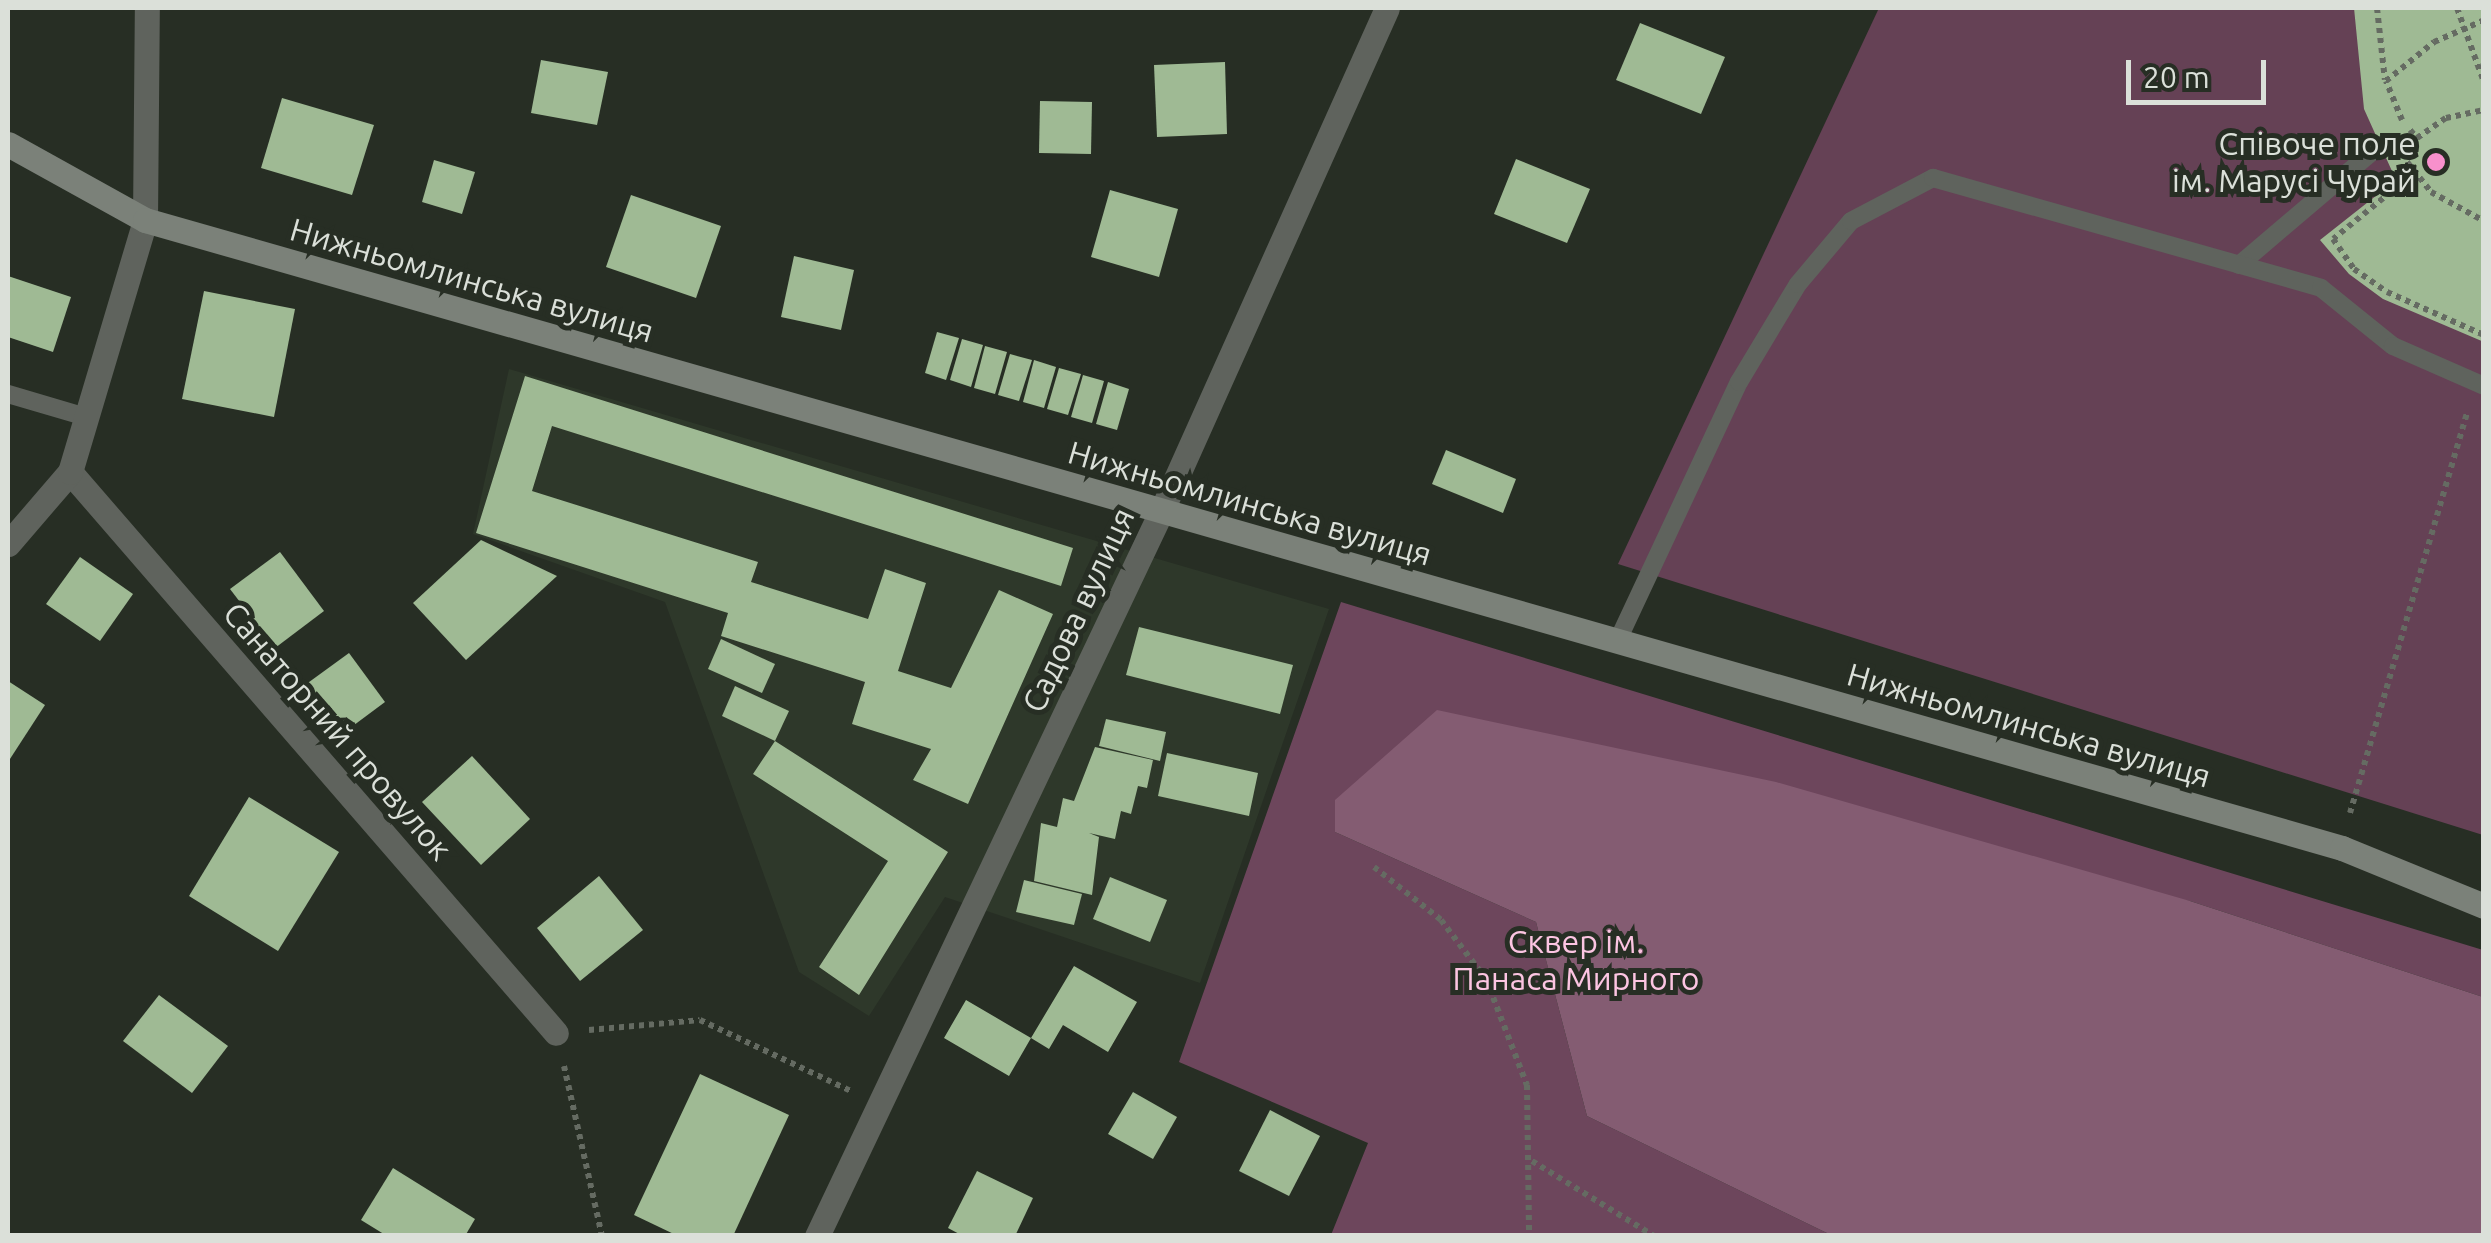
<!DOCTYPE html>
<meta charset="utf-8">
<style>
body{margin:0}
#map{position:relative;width:2491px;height:1243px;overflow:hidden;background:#272e24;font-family:Ubuntu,sans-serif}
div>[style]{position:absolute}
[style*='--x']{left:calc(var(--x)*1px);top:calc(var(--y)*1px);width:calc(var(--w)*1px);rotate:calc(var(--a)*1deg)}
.built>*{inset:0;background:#2e382a}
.green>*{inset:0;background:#654155}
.forest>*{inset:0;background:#6d465c}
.water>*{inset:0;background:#845c72}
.building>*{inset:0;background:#9fba94}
.path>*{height:6px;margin-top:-3px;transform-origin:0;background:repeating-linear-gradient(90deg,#656b62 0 5px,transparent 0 10px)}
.lane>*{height:18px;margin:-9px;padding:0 9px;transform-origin:9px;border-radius:9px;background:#5f635d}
.street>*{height:25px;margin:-12.5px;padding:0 12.5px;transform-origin:12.5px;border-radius:12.5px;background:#5f635d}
.secondary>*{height:25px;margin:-12.5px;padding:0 12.5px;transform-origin:12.5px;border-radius:12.5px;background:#7b8179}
.dots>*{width:28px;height:28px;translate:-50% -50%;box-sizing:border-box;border:5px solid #272e24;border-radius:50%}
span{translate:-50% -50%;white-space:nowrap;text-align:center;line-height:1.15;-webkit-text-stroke:10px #272e24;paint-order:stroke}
.poi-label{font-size:32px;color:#dbe0d9}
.right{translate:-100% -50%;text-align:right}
.street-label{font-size:32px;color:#dbe0d9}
.park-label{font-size:32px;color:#fcc5e2}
.frame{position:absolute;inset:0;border:10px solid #dbe0d9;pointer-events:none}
.scale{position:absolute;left:2126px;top:60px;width:140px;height:45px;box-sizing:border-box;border:5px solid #dbe0d9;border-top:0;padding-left:12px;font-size:30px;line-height:35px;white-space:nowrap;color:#dbe0d9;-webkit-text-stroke:8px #272e24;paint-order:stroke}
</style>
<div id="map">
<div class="built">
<div style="clip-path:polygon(509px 369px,1329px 609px,1200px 983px,945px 897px,869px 1016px,799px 972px,665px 602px,473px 534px)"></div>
</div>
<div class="green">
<div style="clip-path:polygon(1879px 8px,2483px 8px,2483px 835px,1618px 564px)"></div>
</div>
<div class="forest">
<div style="clip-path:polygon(1341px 602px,2483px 950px,2483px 997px,2190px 901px,1335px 832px,1536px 922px,1587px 1116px,1831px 1235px,1331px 1235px,1368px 1143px,1179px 1062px)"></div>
</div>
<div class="water">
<div style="clip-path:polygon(1437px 710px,1776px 782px,2190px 901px,2483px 997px,2483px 1235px,1831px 1235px,1587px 1116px,1536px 922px,1335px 832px,1335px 800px)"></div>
</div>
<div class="building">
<div style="clip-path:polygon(2354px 8px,2484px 8px,2484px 342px,2383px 299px,2349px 274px,2320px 240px,2396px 180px,2364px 109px)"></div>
<div style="clip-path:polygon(1640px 23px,1725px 57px,1701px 114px,1616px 80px)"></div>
<div style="clip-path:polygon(541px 60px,608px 72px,597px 125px,531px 113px)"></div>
<div style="clip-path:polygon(1225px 62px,1227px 134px,1157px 137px,1154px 65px)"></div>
<div style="clip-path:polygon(282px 98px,374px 125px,352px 195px,261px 168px)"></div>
<div style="clip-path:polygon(1040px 101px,1092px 102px,1091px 154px,1039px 153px)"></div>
<div style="clip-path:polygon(1516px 159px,1590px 189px,1567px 243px,1494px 214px)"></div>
<div style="clip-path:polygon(434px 160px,475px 172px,462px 214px,422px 202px)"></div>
<div style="clip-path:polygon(1110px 190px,1178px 209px,1159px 277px,1091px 257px)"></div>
<div style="clip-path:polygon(631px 195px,721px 226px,696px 298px,606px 267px)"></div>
<div style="clip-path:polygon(794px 256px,854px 270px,841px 330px,781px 317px)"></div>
<div style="clip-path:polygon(8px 276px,71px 297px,53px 352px,8px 337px)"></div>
<div style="clip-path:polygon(204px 291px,295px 309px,274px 417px,182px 399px)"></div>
<div style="clip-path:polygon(937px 332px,959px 338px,946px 380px,925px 373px)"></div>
<div style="clip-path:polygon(962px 339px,983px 345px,971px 387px,950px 380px)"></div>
<div style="clip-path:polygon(985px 346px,1007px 352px,995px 394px,974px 388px)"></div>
<div style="clip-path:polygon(1010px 354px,1032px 360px,1019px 401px,998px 395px)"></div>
<div style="clip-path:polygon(1034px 360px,1056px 367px,1044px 408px,1023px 402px)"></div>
<div style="clip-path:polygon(1059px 368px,1081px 374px,1068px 415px,1047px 409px)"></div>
<div style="clip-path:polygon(1083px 375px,1104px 381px,1092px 423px,1071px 417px)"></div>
<div style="clip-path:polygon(525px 376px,1073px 548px,1061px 586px,552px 426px,532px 491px,758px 562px,751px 582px,868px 619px,885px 569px,926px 583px,898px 671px,951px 688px,999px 590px,1053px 614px,968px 804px,913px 780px,931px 749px,852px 724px,865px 682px,721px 636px,728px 613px,476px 533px)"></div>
<div style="clip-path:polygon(1108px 382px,1129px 389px,1117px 430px,1096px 424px)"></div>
<div style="clip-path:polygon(1446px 450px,1516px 479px,1503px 513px,1432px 484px)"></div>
<div style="clip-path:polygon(481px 540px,557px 576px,466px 660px,413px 603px)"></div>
<div style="clip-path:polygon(280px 552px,324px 611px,275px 648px,230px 589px)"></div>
<div style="clip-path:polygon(80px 557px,133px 594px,100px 641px,46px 604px)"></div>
<div style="clip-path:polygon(1139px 627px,1293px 665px,1280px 714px,1126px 675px)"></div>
<div style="clip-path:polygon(721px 639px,775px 664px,762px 693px,708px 669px)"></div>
<div style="clip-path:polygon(349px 653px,385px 702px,342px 734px,305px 685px)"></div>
<div style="clip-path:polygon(8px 681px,45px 705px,8px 762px)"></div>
<div style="clip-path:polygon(735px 686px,789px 711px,775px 741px,722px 716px)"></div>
<div style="clip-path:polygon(1106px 719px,1166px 732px,1160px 761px,1099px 746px)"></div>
<div style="clip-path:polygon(775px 741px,948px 852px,859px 995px,819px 967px,888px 861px,753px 774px)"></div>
<div style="clip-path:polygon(1095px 747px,1153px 760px,1147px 788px,1138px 786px,1131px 814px,1121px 811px,1115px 839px,1089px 833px,1099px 837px,1092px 895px,1034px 881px,1041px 823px,1057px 827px,1063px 798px,1074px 801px)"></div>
<div style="clip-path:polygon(1167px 753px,1258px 773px,1249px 816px,1158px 796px)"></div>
<div style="clip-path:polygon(472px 756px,530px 819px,481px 865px,422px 802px)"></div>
<div style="clip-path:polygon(249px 797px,339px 852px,278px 951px,189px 896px)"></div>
<div style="clip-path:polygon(599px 876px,643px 930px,580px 981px,537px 928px)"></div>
<div style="clip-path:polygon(1110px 877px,1167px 900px,1150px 942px,1093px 919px)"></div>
<div style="clip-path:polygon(1024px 880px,1082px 894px,1074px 925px,1016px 912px)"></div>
<div style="clip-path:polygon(1074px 966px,1137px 1002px,1108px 1052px,1063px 1025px,1049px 1049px,1031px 1038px,1009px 1076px,944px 1038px,966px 1000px,1031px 1038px)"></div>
<div style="clip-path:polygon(159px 995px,228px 1046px,192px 1093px,123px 1041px)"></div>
<div style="clip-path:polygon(700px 1074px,789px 1115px,733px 1236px,678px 1236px,634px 1215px)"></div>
<div style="clip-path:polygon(1133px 1092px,1177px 1117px,1153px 1159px,1108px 1134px)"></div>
<div style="clip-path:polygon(1270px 1110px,1320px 1136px,1289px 1196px,1239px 1171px)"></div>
<div style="clip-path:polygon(393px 1168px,475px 1219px,465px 1236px,387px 1236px,361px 1220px)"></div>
<div style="clip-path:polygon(977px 1171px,1033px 1198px,1015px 1236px,963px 1236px,948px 1228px)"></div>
</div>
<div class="path">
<div style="--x:2377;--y:8;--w:72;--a:83.7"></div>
<div style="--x:2457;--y:8;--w:79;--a:70"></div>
<div style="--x:2402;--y:120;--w:42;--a:-112.3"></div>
<div style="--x:2386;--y:81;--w:62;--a:-39.1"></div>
<div style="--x:2434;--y:42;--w:55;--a:-23.7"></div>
<div style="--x:2410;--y:130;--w:11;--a:49"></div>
<div style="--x:2417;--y:138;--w:35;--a:-35"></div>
<div style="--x:2446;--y:118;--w:39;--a:-12"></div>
<div style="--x:2407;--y:162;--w:38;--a:51"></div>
<div style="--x:2431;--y:192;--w:60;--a:28.7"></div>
<div style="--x:2414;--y:173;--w:104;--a:140.8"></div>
<div style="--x:2333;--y:239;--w:37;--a:55"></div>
<div style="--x:2354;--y:269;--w:40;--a:34.9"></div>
<div style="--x:2387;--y:292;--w:106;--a:23.9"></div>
<div style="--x:2350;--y:813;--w:418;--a:-73.7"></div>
<div style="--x:1374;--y:867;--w:85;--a:38.3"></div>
<div style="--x:1441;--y:920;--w:74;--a:52.7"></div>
<div style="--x:1486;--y:979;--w:114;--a:68.9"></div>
<div style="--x:1527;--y:1085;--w:151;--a:89.2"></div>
<div style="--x:589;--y:1030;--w:111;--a:-5.1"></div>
<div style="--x:700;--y:1020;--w:167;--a:25.2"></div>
<div style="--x:564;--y:1066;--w:174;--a:77.4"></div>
<div style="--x:1532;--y:1161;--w:143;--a:31.6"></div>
</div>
<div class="lane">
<div style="--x:2239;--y:265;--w:185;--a:-40.4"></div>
<div style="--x:8;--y:394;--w:81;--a:16.4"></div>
<div style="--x:1618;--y:640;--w:285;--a:-64.9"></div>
<div style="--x:1739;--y:382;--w:114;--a:-59"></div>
<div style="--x:1798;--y:284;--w:82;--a:-49.9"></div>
<div style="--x:1851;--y:221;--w:93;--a:-27.7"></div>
<div style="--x:1933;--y:178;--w:403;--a:15.8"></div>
<div style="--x:2321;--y:288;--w:92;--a:38.9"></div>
<div style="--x:2393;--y:346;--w:99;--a:23.7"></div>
</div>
<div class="street">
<div style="--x:70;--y:472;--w:742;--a:49.1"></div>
<div style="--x:8;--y:544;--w:95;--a:-49.3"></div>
<div style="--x:70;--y:472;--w:263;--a:-73.4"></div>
<div style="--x:145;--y:220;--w:212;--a:-89.5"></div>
<div style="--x:817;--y:1236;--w:802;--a:-64.59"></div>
<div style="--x:1161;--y:512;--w:552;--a:-65.85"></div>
</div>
<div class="secondary">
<div style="--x:8;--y:144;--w:157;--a:29"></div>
<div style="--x:145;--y:220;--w:2285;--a:15.95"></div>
<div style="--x:2342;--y:848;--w:153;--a:22.2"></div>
</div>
<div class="dots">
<div style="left:2436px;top:162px;background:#f890cc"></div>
</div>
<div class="poi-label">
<span class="right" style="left:2416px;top:162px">Співоче поле<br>ім. Марусі Чурай</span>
</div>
<div class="street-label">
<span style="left:472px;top:280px;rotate:16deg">Нижньомлинська вулиця</span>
<span style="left:1250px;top:503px;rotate:16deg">Нижньомлинська вулиця</span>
<span style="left:1078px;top:610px;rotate:-65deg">Садова вулиця</span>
<span style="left:2029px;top:725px;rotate:16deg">Нижньомлинська вулиця</span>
<span style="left:338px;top:731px;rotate:49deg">Санаторний провулок</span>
</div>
<div class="park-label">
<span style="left:1576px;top:960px">Сквер ім.<br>Панаса Мирного</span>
</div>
<div class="frame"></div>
<div class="scale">20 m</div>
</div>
